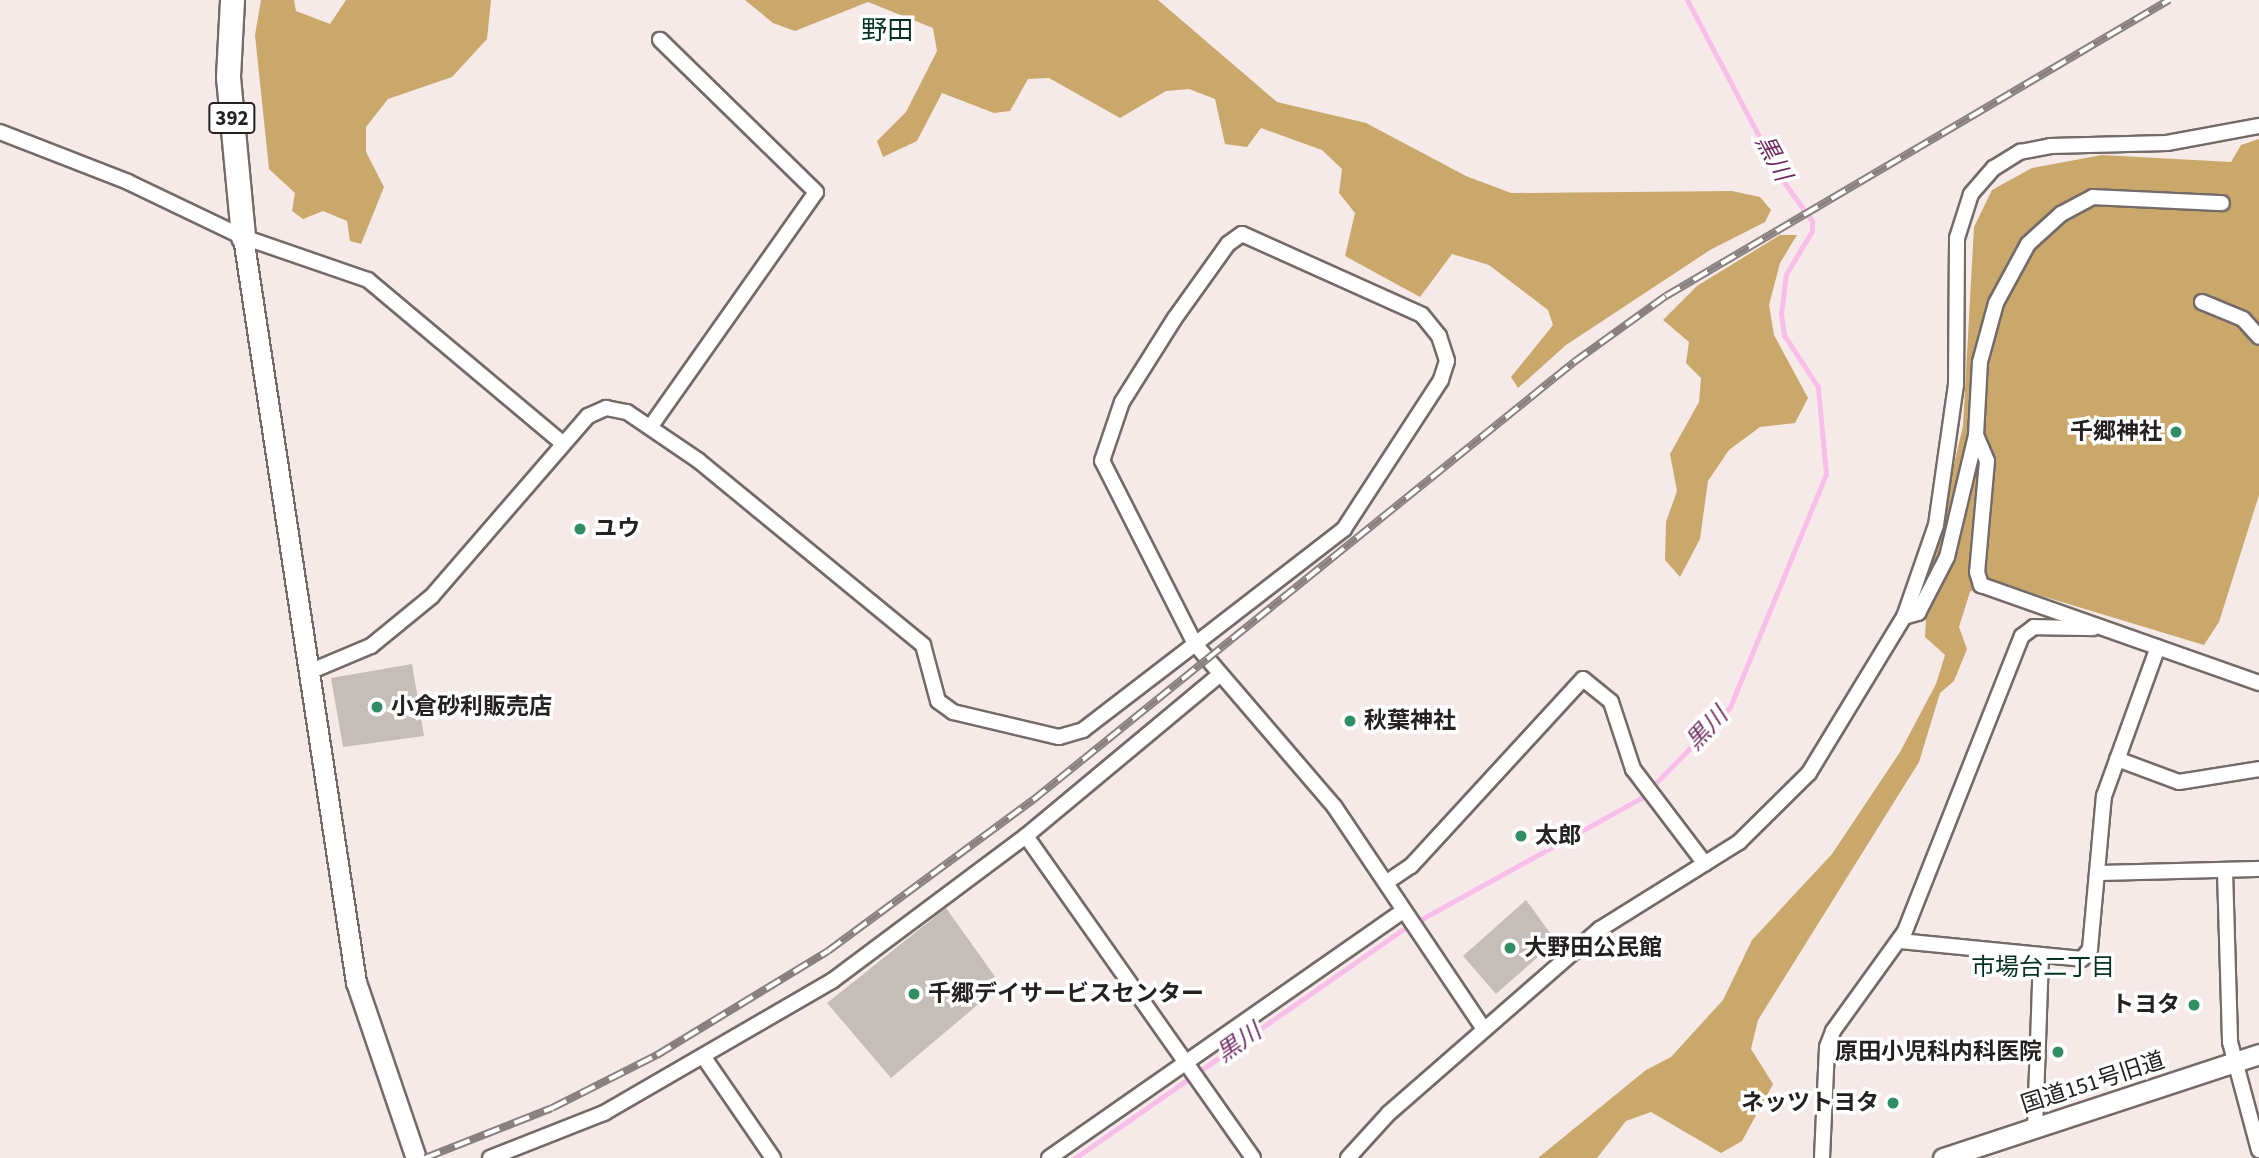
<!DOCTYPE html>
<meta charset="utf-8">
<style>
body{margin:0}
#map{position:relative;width:2259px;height:1158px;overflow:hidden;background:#f5eae8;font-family:"Source Sans 3","Noto Sans JP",sans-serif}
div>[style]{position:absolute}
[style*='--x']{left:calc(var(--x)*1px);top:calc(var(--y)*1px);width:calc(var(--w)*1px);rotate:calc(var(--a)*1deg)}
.forest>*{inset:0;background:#caa86b}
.stream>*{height:5px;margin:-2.5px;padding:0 2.5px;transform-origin:2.5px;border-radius:2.5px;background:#f9bde9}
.building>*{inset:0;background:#c5bdb8}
.roads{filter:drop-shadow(2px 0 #746b69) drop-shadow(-2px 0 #746b69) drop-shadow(0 2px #746b69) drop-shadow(0 -2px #746b69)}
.street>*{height:14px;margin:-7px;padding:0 7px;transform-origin:7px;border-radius:7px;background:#fff}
.secondary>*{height:19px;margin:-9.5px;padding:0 9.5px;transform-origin:9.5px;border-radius:9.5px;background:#fff}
.primary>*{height:23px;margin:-11.5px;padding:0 11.5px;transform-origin:11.5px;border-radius:11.5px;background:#fff}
.rail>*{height:8px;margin-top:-4px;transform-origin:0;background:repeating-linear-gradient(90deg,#fff 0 16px,#898180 0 32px);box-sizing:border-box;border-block:2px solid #898180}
.dots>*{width:19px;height:19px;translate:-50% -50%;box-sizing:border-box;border:4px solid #fff;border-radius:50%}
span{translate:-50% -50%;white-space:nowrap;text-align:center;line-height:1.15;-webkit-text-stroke:7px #fff;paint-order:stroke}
.shield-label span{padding:2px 5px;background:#fff;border:2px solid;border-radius:5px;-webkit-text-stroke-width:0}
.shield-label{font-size:21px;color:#252120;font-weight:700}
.poi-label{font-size:23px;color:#252120;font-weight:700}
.right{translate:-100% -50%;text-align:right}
.left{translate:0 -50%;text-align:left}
.street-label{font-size:23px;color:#252120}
.water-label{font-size:24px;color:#702c62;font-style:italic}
.neighbourhood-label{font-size:24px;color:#04321f}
.quarter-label{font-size:26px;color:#04321f}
</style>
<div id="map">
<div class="forest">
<div style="clip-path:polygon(261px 0,294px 0,296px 11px,330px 24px,346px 0,491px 0,487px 39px,452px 77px,388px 99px,366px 127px,366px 152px,384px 187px,361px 244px,350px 241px,347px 221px,323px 211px,303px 219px,292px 211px,295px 193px,269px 169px,255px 35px)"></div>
<div style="clip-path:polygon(745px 0,1158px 0,1277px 102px,1366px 123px,1466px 176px,1511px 193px,1732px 191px,1760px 197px,1771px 210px,1765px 222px,1710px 250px,1566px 345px,1518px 388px,1511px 377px,1553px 325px,1548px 310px,1489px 265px,1452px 254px,1420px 297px,1345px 256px,1355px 213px,1339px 193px,1342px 169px,1322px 150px,1261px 128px,1247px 147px,1225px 144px,1215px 99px,1189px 89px,1166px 91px,1120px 118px,1049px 78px,1028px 79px,1010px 111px,994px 113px,942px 93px,917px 141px,883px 157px,877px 141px,906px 112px,937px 51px,933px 28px,868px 2px,795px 31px,773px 23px)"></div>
<div style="clip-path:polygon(2259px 139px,2259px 495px,2219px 622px,2204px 645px,1989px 580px,1970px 592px,1959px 627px,1967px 649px,1954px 681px,1940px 693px,1919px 762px,1758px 1020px,1751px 1049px,1773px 1084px,1742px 1141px,1721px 1153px,1651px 1112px,1626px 1121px,1597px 1158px,1538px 1158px,1646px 1070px,1671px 1057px,1723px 1000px,1752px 940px,1832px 854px,1900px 752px,1936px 684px,1945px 655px,1925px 637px,1926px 618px,1941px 587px,1929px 571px,1963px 426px,1974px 227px,1992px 190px,2032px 168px,2102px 155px,2231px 162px,2241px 145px)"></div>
<div style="clip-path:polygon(1780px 235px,1797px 235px,1780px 263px,1769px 305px,1774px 335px,1808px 398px,1795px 423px,1760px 427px,1729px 450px,1708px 481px,1700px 539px,1680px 577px,1665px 560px,1666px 522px,1677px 491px,1670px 454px,1699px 402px,1701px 378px,1686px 363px,1689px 342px,1663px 320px,1697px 286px)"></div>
</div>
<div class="stream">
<div style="--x:1075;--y:1158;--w:396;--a:-34.9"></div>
<div style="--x:1400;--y:931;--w:275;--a:-28.9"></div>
<div style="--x:1641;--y:798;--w:127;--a:-45.6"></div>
<div style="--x:1730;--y:707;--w:252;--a:-67.6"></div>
<div style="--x:1826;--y:474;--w:87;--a:-95.3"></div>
<div style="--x:1818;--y:387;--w:62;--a:-123.2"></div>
<div style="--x:1784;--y:335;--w:21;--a:-98"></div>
<div style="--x:1781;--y:314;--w:40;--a:-82.9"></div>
<div style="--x:1786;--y:274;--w:50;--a:-58.8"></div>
<div style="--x:1812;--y:231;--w:10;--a:-90"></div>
<div style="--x:1812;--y:221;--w:53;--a:-125.8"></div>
<div style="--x:1781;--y:178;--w:201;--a:-117.8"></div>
</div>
<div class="building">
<div style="clip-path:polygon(412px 664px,424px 736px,343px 747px,331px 678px)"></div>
<div style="clip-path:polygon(1526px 900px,1556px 941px,1496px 994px,1463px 956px)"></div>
<div style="clip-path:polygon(946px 908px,1001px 985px,891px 1078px,827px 1003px)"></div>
</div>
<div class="roads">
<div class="street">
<div style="--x:0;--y:132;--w:137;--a:21.3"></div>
<div style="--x:128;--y:182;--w:127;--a:25.6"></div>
<div style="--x:243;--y:237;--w:132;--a:19"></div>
<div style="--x:368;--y:280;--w:253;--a:40"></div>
<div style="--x:1242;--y:234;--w:197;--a:24.2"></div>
<div style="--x:1422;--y:315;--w:27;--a:51"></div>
<div style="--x:1439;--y:336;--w:26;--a:72"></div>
<div style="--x:1447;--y:361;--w:20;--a:108"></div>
<div style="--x:1441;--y:380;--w:178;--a:123.1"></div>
<div style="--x:1344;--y:529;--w:188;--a:142.3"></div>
<div style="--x:1195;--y:644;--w:205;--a:-116.9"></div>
<div style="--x:1102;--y:461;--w:62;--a:-71.3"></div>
<div style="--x:1122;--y:402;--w:99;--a:-57.8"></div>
<div style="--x:1175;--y:318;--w:91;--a:-54.4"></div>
<div style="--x:1228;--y:244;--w:17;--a:-36"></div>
<div style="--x:2202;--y:302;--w:44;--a:22.5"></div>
<div style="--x:2243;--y:319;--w:24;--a:48"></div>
<div style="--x:651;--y:426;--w:286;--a:-54.8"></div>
<div style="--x:816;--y:192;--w:218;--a:-135.7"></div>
<div style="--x:1976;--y:435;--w:73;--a:-86.9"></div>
<div style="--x:1980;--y:362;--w:61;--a:-74.8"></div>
<div style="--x:1996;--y:303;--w:67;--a:-61.5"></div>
<div style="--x:2028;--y:244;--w:45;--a:-42.3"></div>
<div style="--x:2061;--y:214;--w:36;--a:-28"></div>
<div style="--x:2093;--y:197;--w:129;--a:2.7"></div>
<div style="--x:1904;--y:617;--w:15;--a:-16"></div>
<div style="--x:1918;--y:613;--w:63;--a:-62.6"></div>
<div style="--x:1947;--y:557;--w:125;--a:-76.6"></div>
<div style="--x:1976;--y:435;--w:28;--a:67"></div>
<div style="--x:1987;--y:461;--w:111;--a:95.1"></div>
<div style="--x:1977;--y:572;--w:14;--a:73"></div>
<div style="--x:1981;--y:585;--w:295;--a:19.4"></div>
<div style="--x:309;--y:672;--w:67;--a:-22.8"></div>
<div style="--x:371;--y:646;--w:79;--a:-39.3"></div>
<div style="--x:432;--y:596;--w:238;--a:-49.1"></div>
<div style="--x:588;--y:416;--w:20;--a:-24"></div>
<div style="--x:606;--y:408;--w:21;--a:11"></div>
<div style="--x:627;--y:412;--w:87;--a:34.2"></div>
<div style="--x:699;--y:461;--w:290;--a:39.4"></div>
<div style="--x:923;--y:645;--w:58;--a:75"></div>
<div style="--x:938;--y:701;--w:19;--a:36"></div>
<div style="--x:953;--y:712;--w:109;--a:13.3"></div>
<div style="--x:1059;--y:737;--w:25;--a:-16"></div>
<div style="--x:1083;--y:730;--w:141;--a:-37.5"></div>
<div style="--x:1195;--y:644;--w:213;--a:49.4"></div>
<div style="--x:1334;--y:806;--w:267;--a:56.1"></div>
<div style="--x:2117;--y:759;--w:66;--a:20.4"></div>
<div style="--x:2179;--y:782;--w:81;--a:-9.2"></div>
<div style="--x:1026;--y:836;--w:394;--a:54.8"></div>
<div style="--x:2225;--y:871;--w:171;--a:88.3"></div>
<div style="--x:2230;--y:1042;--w:112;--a:75"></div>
<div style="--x:2097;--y:873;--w:162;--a:-1.4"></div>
<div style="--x:1387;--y:882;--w:29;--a:-34"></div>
<div style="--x:1411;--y:866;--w:254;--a:-47.4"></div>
<div style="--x:1583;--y:679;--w:36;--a:39"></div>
<div style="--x:1611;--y:702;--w:71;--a:71.8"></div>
<div style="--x:1633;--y:769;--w:119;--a:52.8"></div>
<div style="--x:1900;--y:941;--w:183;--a:5.6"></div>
<div style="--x:2082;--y:959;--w:13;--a:-51"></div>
<div style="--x:2090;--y:949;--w:154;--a:-84.8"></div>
<div style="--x:2104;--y:796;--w:158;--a:-70.1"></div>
<div style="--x:705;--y:1059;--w:120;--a:55.5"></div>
<div style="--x:2035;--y:1128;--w:173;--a:-88"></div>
<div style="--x:490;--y:1158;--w:123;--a:-21.5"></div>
<div style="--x:604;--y:1113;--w:263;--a:-30.1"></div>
<div style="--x:832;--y:981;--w:242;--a:-36.8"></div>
<div style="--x:1026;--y:836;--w:251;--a:-39.8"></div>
<div style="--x:1049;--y:1158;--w:432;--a:-34.9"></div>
<div style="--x:1348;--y:1158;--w:61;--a:-47.7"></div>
<div style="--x:1389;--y:1113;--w:280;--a:-41.1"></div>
<div style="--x:1600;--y:929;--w:164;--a:-32"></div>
<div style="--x:1739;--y:842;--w:98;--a:-44.6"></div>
<div style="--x:1809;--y:773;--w:183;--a:-58.7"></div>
<div style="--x:1904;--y:617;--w:97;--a:-70.8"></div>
<div style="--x:1936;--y:525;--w:141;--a:-81.9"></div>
<div style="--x:1956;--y:385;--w:147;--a:-89.6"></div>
<div style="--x:1957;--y:238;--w:46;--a:-72.3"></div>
<div style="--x:1971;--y:194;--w:35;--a:-49"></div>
<div style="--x:1994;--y:168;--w:31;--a:-32"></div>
<div style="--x:2020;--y:152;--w:31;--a:-11"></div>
<div style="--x:2050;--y:146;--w:117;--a:-1.5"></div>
<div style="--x:2167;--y:143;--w:94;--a:-10.5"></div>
<div style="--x:1822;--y:1158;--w:111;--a:-87.4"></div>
<div style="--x:1827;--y:1047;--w:17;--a:-69"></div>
<div style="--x:1833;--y:1031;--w:123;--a:-54.2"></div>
<div style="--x:1905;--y:931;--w:317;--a:-68.4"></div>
<div style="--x:2022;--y:636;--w:15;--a:-37"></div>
<div style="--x:2034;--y:627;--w:59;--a:1"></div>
</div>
<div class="secondary">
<div style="--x:243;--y:237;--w:754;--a:81.38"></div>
<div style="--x:356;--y:982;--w:186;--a:71.2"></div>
<div style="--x:1943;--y:1158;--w:333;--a:-18.2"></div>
</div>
<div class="primary">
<div style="--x:232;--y:0;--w:77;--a:93"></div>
<div style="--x:228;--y:77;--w:161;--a:84.6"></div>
</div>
</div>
<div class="rail">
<div style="--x:425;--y:1158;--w:136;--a:-21.5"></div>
<div style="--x:552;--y:1108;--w:118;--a:-26.8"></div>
<div style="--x:657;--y:1055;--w:200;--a:-31.3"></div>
<div style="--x:828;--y:951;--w:255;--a:-36.4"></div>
<div style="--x:1033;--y:800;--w:696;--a:-38.99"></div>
<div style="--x:1574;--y:362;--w:113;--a:-35.7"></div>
<div style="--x:1666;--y:296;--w:584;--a:-30.48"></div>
</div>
<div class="dots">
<div style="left:2176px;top:432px;background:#318d64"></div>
<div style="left:580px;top:529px;background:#318d64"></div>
<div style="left:377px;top:707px;background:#318d64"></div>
<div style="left:1350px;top:721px;background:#318d64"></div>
<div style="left:1521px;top:836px;background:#318d64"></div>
<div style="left:1510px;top:948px;background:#318d64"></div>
<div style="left:914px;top:994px;background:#318d64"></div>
<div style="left:2194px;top:1005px;background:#318d64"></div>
<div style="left:2058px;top:1052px;background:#318d64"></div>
<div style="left:1893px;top:1103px;background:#318d64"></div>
</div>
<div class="shield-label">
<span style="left:232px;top:118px">392</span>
</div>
<div class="poi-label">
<span class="right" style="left:2162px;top:432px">千郷神社</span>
<span class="left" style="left:594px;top:529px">ユウ</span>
<span class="left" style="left:391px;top:707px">小倉砂利販売店</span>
<span class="left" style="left:1364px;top:721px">秋葉神社</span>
<span class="left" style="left:1535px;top:836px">太郎</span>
<span class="left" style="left:1524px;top:948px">大野田公民館</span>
<span class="left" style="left:928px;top:994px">千郷デイサービスセンター</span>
<span class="right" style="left:2180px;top:1005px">トヨタ</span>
<span class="right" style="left:2042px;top:1052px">原田小児科内科医院</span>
<span class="right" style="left:1879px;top:1103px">ネッツトヨタ</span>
</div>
<div class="street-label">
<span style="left:2093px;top:1083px;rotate:-18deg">国道151号旧道</span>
</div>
<div class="water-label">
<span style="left:1773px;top:158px;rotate:62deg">黒川</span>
<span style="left:1707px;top:729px;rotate:-47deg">黒川</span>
<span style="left:1239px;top:1043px;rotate:-35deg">黒川</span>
</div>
<div class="neighbourhood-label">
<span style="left:2043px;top:968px">市場台二丁目</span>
</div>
<div class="quarter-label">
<span style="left:887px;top:31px">野田</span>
</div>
</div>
